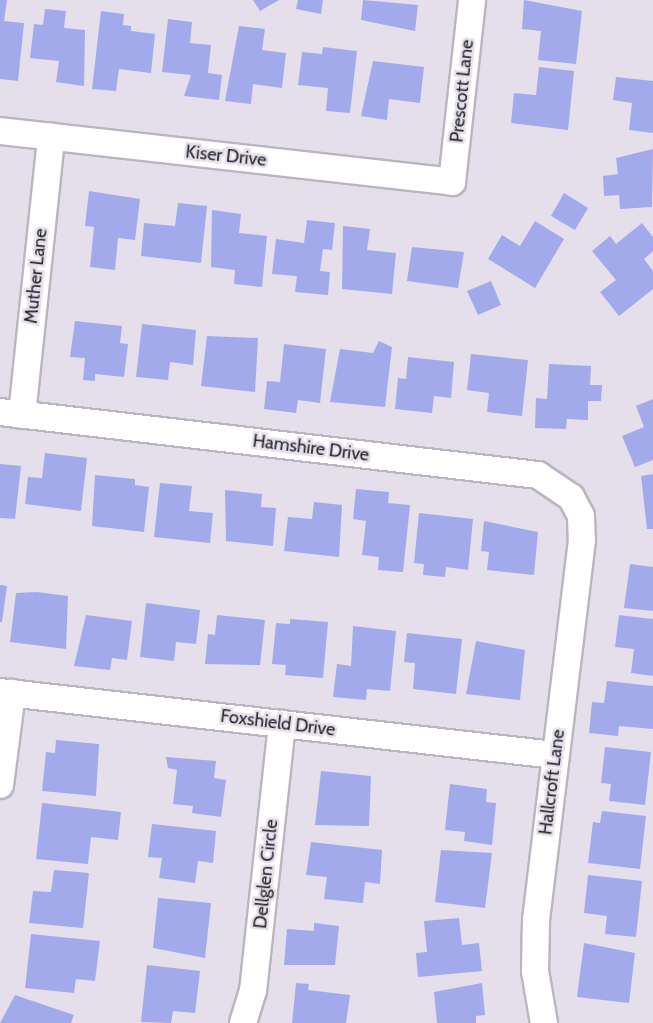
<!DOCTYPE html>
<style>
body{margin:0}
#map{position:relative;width:653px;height:1023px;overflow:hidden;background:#e4dfea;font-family:Cabin,sans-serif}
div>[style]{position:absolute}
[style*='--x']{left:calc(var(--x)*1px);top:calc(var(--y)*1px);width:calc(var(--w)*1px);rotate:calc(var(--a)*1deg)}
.building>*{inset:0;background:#a3aaec}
.roads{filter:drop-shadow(2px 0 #bab5bf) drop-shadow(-2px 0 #bab5bf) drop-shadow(0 2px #bab5bf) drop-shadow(0 -2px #bab5bf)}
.minor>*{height:26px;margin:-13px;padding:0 13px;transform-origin:13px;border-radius:13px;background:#fff}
span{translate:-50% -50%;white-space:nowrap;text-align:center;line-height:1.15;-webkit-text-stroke:5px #e4dfea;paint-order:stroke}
.street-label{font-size:18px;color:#252327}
</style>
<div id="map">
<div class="building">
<div style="clip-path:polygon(0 0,7px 0,4px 21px,24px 23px,18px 81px,0 79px)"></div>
<div style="clip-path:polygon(253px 0,279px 0,260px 11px)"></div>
<div style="clip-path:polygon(298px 0,323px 0,321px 14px,296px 9px)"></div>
<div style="clip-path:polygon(363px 0,418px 5px,415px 31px,361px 20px)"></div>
<div style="clip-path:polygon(524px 0,582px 11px,576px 64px,538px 60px,541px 31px,522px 29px)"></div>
<div style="clip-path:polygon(45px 9px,66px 11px,64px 28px,85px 30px,84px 86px,56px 82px,59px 61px,30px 58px,34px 24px,43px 25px)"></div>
<div style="clip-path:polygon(101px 11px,124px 14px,123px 25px,131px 26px,131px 31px,155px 34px,151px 73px,119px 69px,116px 91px,92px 89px)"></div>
<div style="clip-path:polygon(168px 19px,192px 22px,190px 43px,211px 45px,208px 73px,222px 75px,219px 100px,184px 96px,191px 75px,162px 72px)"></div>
<div style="clip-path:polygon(239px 26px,265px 29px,262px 50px,286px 53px,282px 88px,253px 84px,251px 104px,225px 101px)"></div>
<div style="clip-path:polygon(323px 47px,357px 51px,350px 113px,326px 111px,328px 88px,298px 85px,302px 52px,322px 54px)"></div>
<div style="clip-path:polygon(373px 61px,424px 67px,420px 103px,389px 99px,387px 120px,361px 116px)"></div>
<div style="clip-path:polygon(539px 67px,574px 71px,568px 130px,511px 123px,514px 93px,536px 95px)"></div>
<div style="clip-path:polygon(616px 77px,653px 81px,653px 133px,629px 130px,632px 103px,613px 100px)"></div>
<div style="clip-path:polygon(653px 149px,652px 207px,620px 209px,619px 195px,604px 196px,603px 176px,618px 174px,616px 158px)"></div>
<div style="clip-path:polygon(89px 191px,140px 199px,135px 240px,118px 238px,115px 270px,90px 267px,94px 227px,85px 226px)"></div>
<div style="clip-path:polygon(564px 193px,588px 208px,575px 230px,551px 216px)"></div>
<div style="clip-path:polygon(178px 203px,207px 206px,201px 263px,141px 256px,144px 223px,175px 226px)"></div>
<div style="clip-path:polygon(212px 210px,241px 214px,239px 233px,267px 236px,262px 287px,234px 284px,235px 270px,211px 267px)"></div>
<div style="clip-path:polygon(307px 220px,335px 223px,332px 250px,323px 249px,320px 271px,330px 272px,328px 295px,295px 292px,297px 276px,272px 274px,276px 239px,304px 243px)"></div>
<div style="clip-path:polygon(535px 221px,564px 239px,535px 288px,488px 259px,502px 235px,520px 246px)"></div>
<div style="clip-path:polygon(642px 223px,653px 237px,653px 251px,644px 259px,653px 271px,653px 289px,619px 316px,600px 292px,616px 280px,592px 251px,610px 236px,616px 244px)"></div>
<div style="clip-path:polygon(343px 226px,370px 229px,367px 250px,396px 253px,392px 294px,342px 289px)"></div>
<div style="clip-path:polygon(412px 247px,464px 252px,458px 288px,407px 281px)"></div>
<div style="clip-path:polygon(491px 281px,501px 305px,478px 315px,467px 291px)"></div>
<div style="clip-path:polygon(75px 321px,122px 326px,120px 343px,128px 344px,124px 377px,95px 374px,95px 381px,83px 380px,85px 358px,70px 357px)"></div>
<div style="clip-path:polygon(142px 324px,196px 330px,193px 365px,170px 362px,168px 380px,136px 377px)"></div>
<div style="clip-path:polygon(207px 336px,258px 338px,255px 392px,201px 386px)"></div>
<div style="clip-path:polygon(379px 341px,392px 347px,385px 407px,330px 402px,340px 349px,373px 353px)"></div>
<div style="clip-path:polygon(284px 344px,326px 349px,320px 403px,298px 400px,296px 413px,264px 409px,267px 381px,280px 382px)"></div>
<div style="clip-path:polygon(471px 354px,528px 360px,522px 416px,487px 412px,489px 393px,467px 390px)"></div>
<div style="clip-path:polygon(408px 357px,454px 362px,451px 398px,434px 396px,432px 413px,395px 409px,398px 378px,406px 379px)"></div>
<div style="clip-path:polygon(549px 364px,591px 366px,590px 385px,602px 385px,601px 401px,588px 401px,588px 420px,567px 419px,566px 429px,535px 428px,536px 398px,547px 399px)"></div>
<div style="clip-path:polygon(653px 399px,653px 460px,635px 467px,622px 436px,644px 427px,636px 406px)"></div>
<div style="clip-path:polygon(45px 453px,87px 458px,81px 511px,25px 504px,28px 477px,42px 478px)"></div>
<div style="clip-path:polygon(0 464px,21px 466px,15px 519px,0 518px)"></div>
<div style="clip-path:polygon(653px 474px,653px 529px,647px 529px,641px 476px)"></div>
<div style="clip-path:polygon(95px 475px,135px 479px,135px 485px,149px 487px,144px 532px,92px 526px)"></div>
<div style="clip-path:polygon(160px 483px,192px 486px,189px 511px,213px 513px,210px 543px,154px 537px)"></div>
<div style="clip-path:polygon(356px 489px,389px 492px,388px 503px,410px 505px,403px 572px,378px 570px,379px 557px,362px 555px,366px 521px,353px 519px)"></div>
<div style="clip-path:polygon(225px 490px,262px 494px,261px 507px,276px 508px,273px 546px,226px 541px)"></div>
<div style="clip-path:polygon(314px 502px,342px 505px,339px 557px,284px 551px,288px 517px,312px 519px)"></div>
<div style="clip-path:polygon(419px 513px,473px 519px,468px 570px,446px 567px,445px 577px,423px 575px,424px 564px,414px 563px)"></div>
<div style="clip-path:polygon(484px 521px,538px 532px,534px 575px,487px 570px,489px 552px,481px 551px)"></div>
<div style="clip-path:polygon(630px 564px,653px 567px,653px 611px,624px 608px)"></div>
<div style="clip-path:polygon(0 585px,7px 586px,2px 622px,0 622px)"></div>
<div style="clip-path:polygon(37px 592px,68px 596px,66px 649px,10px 642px,16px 593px)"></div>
<div style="clip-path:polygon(146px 603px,200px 610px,196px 644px,176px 642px,174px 661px,140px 657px)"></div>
<div style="clip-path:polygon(86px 615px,132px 621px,127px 660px,112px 658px,110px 670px,74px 666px)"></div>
<div style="clip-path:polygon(217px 615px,265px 620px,260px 665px,205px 664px,208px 634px,215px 635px)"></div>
<div style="clip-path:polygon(619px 615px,653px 619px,653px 676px,631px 673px,634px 649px,615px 647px)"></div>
<div style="clip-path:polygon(290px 619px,328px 622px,323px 678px,285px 675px,286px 665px,272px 664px,276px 623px,290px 624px)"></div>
<div style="clip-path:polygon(353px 626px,396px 631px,390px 691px,367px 689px,366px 700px,333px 697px,337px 664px,351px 666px)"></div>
<div style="clip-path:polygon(407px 633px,462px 639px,456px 694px,413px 689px,415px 663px,404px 662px)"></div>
<div style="clip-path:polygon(476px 641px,525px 650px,520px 700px,466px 694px)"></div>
<div style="clip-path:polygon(607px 681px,653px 686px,653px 729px,619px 726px,618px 736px,589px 733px,592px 702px,604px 703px)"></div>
<div style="clip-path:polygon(56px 740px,99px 744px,96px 796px,42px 791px,46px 752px,55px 753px)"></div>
<div style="clip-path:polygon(605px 747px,651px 752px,645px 805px,609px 801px,611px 784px,601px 783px)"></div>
<div style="clip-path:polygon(166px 757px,216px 761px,214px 778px,226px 780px,221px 817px,192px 813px,193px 806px,173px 804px,177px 770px,168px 768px)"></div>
<div style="clip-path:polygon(321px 771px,371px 776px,369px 826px,315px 825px)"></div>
<div style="clip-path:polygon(450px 784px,487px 789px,486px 802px,496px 803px,492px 845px,464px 841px,465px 832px,445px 830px)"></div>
<div style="clip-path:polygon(42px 803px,121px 812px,118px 840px,91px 837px,88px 864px,36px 859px)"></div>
<div style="clip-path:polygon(602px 811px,646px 816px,640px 869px,588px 863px,593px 822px,600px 823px)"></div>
<div style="clip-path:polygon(152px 824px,216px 831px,213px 863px,198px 861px,195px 883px,159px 878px,162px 858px,148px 857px)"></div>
<div style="clip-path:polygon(311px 842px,382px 850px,380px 884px,365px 882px,363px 903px,324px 899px,327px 877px,306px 875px)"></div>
<div style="clip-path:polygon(441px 850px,492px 853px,485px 908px,435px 902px)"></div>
<div style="clip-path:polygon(54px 870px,89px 873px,83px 928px,29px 923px,33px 891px,51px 892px)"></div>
<div style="clip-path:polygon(588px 875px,642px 881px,636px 937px,605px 934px,607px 916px,584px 913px)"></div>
<div style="clip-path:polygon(158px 898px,211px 903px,205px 958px,153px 948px)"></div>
<div style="clip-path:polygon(459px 918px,462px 945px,479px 943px,482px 971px,418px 977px,416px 953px,427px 952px,424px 921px)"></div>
<div style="clip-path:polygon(314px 923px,339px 926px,335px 965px,284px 965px,287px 929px,314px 931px)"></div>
<div style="clip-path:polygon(31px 934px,100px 941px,95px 981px,76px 979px,74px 993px,25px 988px)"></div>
<div style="clip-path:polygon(584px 943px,635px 953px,629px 1003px,577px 997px)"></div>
<div style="clip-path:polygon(147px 965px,200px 971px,195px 1013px,173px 1011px,171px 1023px,141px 1022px)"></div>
<div style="clip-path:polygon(296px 983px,309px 984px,308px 990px,350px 995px,346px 1023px,292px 1023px)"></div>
<div style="clip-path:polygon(482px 983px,485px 1015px,476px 1016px,476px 1023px,437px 1023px,434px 992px)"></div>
<div style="clip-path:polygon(15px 995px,74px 1015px,71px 1023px,0 1023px)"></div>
</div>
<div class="roads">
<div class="minor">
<div style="--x:0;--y:131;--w:455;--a:6.4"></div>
<div style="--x:452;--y:182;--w:183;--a:-83.7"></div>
<div style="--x:0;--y:412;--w:542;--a:6.68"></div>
<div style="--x:538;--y:475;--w:40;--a:34"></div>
<div style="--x:571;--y:497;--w:21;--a:62"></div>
<div style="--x:581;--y:516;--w:24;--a:88"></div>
<div style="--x:582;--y:540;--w:383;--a:96.9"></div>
<div style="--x:536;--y:920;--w:51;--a:91.1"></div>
<div style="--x:535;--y:971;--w:53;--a:80.2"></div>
<div style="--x:22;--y:415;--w:280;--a:-84"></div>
<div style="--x:0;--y:692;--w:559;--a:6.48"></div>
<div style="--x:0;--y:785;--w:93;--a:-82.6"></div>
<div style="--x:243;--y:1023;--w:34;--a:-73"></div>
<div style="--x:253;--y:991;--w:269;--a:-83.8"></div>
</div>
</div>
<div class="street-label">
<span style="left:462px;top:91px;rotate:-84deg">Prescott Lane</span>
<span style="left:226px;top:156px;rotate:6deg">Kiser Drive</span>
<span style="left:36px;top:276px;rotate:-84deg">Muther Lane</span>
<span style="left:311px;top:448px;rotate:7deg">Hamshire Drive</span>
<span style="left:278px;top:723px;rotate:7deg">Foxshield Drive</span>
<span style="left:552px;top:782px;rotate:-83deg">Hallcroft Lane</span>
<span style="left:266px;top:874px;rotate:-84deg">Dellglen Circle</span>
</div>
</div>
